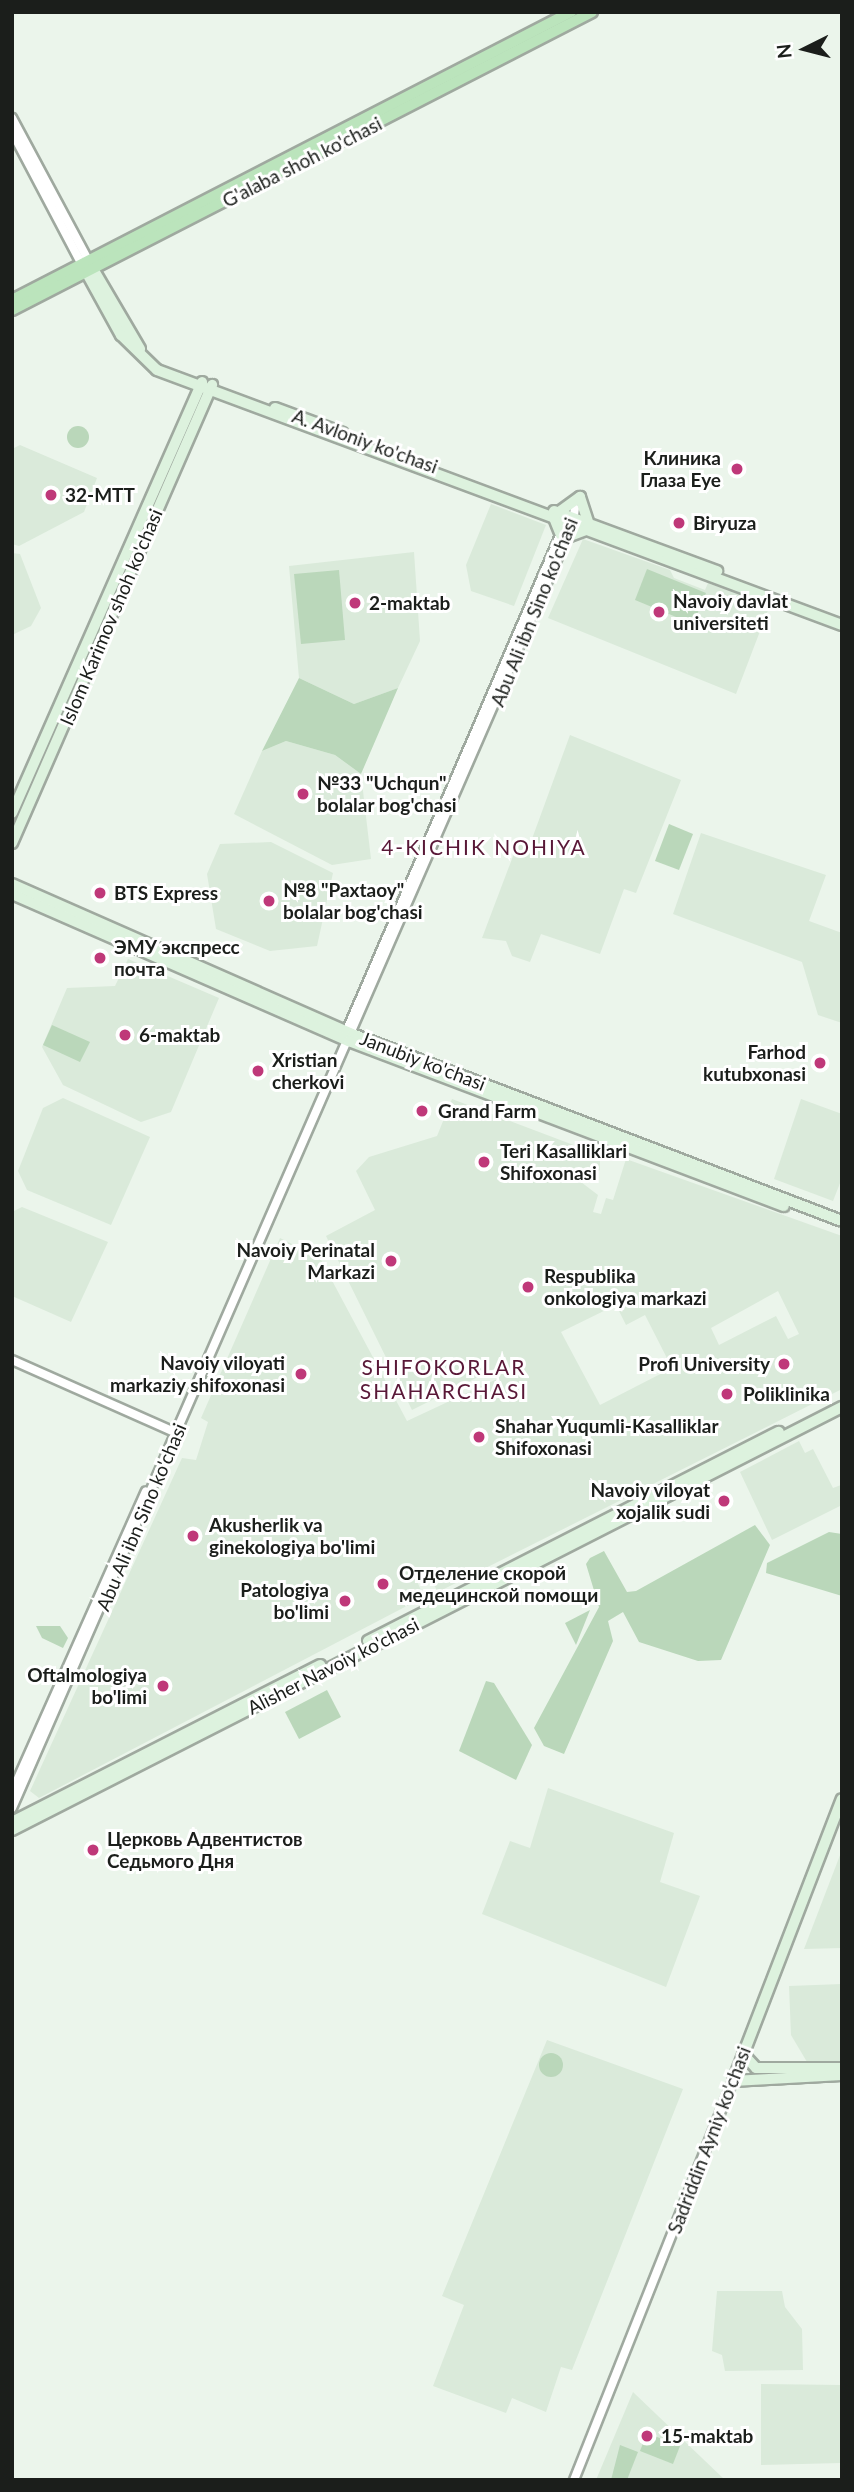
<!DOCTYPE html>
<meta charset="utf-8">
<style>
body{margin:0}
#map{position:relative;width:854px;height:2492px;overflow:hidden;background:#ebf5eb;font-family:Lato,sans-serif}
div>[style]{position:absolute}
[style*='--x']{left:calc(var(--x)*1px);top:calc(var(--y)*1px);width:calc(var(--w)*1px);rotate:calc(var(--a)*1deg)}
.built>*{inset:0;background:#daeada}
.green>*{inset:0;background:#bad7ba}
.round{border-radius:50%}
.roads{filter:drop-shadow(2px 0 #9fa99f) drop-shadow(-2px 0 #9fa99f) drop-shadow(0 2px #9fa99f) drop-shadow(0 -2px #9fa99f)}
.tertiary>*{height:8px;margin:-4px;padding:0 4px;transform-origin:4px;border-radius:4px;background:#fff}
.secondary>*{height:10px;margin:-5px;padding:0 5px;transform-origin:5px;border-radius:5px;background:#ddf2de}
.primary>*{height:10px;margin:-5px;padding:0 5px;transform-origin:5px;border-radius:5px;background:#bbe4bc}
.dots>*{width:19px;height:19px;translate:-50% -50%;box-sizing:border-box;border:4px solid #fff;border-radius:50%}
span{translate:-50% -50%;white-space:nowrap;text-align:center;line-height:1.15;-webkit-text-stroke:6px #fff;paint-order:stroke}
.street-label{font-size:19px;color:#1b1e1b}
.poi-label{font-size:19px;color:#1b1e1b;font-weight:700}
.right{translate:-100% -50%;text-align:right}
.left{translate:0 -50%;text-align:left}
.neighbourhood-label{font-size:21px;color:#591837;letter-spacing:2px}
.frame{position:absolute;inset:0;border:14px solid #1b1e1b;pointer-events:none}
.north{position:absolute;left:770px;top:14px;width:70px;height:70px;-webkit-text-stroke:5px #fff;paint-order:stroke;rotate:264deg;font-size:19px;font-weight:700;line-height:28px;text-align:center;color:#1b1e1b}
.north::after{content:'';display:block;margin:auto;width:24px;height:32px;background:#1b1e1b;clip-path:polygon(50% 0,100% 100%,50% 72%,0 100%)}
</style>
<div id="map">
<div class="built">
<div style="clip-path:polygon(20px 445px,97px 478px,84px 512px,19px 546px,12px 544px,12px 449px)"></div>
<div style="clip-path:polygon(491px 504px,546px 525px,514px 606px,471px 591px,466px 565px)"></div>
<div style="clip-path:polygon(583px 539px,670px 570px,674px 578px,705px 590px,708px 583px,770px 605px,736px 694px,548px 618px)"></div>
<div style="clip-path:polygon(414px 552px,420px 641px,398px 688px,354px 704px,299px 678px,289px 566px)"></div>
<div style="clip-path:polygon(12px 553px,20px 554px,41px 608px,31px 626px,12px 635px)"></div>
<div style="clip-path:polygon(570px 735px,681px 780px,636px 893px,624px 889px,600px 954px,541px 934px,530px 962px,512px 956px,506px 941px,482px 938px,518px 843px,529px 847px)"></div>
<div style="clip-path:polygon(286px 741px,335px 755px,361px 774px,371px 859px,332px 865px,234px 814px,262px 751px)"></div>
<div style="clip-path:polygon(701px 833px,826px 875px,809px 921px,842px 933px,842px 1023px,818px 1015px,802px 962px,673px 914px)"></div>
<div style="clip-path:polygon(271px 842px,333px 873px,317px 946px,270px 951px,216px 929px,207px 874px,220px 844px)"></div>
<div style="clip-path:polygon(128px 959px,219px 998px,171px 1112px,141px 1122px,63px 1085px,42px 1047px,67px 988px,115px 986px)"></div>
<div style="clip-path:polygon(63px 1098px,150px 1137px,111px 1225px,27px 1190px,18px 1171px,43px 1108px)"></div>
<div style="clip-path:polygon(evenodd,452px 1099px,600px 1155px,600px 1170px,581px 1182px,598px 1195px,593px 1212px,601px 1214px,606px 1198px,613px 1200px,626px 1159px,842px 1236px,842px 1389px,438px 1592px,427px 1573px,416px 1579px,424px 1597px,39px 1798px,30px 1791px,182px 1458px,196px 1460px,208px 1422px,201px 1418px,280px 1238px,320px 1258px,407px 1421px,499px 1378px,494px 1369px,412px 1410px,326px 1236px,375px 1210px,356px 1171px,369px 1157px,437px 1136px,452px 1099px,778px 1291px,799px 1334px,788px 1339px,776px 1316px,719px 1345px,711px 1328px,778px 1291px,452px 1099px,616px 1305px,626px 1325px,645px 1315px,672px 1368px,600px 1405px,561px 1332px,616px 1305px)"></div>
<div style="clip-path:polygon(801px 1099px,842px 1114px,842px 1178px,833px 1201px,774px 1179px)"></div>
<div style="clip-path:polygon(22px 1207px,108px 1242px,71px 1322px,12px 1296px,12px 1212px)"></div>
<div style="clip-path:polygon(799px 1441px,805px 1453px,813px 1449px,833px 1488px,841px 1485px,842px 1505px,772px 1540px,740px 1472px)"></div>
<div style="clip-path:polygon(548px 1788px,674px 1833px,660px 1882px,700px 1896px,666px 1987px,482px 1914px,510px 1841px,530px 1848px)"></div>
<div style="clip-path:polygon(842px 1850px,842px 1948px,804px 1949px)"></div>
<div style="clip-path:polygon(842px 1984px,842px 2062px,807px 2062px,791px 2035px,789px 1986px)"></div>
<div style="clip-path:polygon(547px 2040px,683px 2089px,572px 2370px,561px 2367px,546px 2412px,512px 2398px,506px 2413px,433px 2386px,464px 2305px,442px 2296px)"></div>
<div style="clip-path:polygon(717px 2291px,782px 2291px,785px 2307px,802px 2329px,803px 2370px,725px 2371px,722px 2355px,712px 2351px)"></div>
<div style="clip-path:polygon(761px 2384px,841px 2385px,841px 2463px,761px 2465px)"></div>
<div style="clip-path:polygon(633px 2392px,725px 2480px,596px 2480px)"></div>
</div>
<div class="green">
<div class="round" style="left:67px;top:426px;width:22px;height:22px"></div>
<div style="clip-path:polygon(647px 569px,706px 593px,693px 624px,635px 600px)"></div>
<div style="clip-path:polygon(339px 570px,345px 640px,301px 644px,294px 574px)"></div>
<div style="clip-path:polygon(299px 678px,354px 704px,398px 688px,361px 774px,335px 755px,286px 741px,262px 751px)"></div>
<div style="clip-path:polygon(669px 824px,693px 834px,679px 870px,655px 861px)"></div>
<div style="clip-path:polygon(52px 1025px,90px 1042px,80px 1062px,43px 1045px)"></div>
<div style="clip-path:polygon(755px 1525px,770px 1545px,721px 1660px,698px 1661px,639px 1642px,623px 1612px,608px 1621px,613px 1641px,564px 1754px,544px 1746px,534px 1728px,599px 1607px,586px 1564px,590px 1558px,604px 1551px,627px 1592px,636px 1591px)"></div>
<div style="clip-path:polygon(829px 1532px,842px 1534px,842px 1596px,766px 1573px,767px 1563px)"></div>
<div style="clip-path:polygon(590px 1610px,576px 1645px,565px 1623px)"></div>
<div style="clip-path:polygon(36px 1626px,60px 1626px,68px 1638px,63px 1648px,42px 1638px)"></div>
<div style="clip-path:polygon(486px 1681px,494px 1683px,532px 1745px,516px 1780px,459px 1751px)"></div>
<div style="clip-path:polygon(327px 1690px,341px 1717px,299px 1739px,285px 1712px)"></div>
<div class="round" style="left:539px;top:2053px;width:24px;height:24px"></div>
<div style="clip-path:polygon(647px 2433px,680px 2446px,673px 2464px,640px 2451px)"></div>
<div style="clip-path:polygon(620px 2445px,638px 2452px,627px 2480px,611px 2480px)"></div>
</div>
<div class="roads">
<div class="tertiary">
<div style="--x:12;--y:118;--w:161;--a:61.8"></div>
<div style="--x:12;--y:132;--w:148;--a:62.2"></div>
<div style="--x:573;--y:522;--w:14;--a:-82"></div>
<div style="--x:344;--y:1037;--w:551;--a:-66.69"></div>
<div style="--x:12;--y:1360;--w:180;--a:23.9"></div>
<div style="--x:12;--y:1792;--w:329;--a:-66"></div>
<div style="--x:12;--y:1808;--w:1390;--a:-66.42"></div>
<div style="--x:574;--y:2480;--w:430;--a:-68.3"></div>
</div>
<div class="secondary">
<div style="--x:89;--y:262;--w:101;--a:59.6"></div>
<div style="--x:83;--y:266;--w:79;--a:61.2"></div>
<div style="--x:121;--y:335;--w:50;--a:44.2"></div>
<div style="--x:157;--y:370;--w:731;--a:20.42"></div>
<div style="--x:275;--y:408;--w:72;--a:20.2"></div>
<div style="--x:554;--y:511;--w:174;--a:20.2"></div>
<div style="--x:559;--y:512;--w:26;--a:-36"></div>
<div style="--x:580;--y:497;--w:28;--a:72"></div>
<div style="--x:554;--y:518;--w:18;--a:68"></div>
<div style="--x:567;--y:537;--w:20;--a:-20"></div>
<div style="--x:12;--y:813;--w:471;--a:-66.2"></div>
<div style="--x:12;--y:843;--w:500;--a:-66.4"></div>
<div style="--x:12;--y:884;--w:372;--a:23.8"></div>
<div style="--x:352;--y:1034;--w:524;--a:20.89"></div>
<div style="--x:12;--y:894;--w:368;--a:23.6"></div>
<div style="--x:349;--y:1041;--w:465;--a:20.8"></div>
<div style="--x:368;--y:1641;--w:461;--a:-27"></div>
<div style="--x:12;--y:1822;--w:346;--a:-27"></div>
<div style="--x:12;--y:1830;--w:932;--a:-27.01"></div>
<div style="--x:743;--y:2054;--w:19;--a:47"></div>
<div style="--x:756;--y:2068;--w:86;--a:0"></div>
<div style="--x:733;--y:2081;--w:302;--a:-68.9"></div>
<div style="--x:733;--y:2081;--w:109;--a:-3.2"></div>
</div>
<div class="primary">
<div style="--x:12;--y:300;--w:629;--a:-27.26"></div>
<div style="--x:12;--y:310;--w:652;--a:-27.19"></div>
</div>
</div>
<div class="dots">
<div style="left:737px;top:469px;background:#bf3879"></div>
<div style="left:51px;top:495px;background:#bf3879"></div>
<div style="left:679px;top:523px;background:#bf3879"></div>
<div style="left:355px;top:603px;background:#bf3879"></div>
<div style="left:659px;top:612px;background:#bf3879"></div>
<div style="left:303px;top:794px;background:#bf3879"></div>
<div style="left:100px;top:893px;background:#bf3879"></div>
<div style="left:269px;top:901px;background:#bf3879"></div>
<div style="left:100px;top:958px;background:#bf3879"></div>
<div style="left:125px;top:1035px;background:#bf3879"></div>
<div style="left:820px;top:1063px;background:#bf3879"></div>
<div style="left:258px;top:1071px;background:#bf3879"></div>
<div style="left:422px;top:1111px;background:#bf3879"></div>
<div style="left:484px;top:1162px;background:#bf3879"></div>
<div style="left:391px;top:1261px;background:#bf3879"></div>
<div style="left:528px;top:1287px;background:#bf3879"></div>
<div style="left:784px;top:1364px;background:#bf3879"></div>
<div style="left:301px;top:1374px;background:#bf3879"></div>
<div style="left:727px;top:1394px;background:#bf3879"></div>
<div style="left:479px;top:1437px;background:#bf3879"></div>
<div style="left:724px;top:1501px;background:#bf3879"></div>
<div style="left:193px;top:1536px;background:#bf3879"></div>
<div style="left:383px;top:1584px;background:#bf3879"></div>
<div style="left:345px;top:1601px;background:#bf3879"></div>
<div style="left:163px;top:1686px;background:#bf3879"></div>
<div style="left:93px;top:1850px;background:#bf3879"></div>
<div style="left:647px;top:2436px;background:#bf3879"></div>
</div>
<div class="street-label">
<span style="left:302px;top:162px;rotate:-27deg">G'alaba shoh ko'chasi</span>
<span style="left:365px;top:441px;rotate:20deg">A. Avloniy ko'chasi</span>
<span style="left:534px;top:612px;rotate:-68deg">Abu Ali ibn Sino ko'chasi</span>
<span style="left:111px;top:617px;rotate:-67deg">Islom Karimov shoh ko'chasi</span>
<span style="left:423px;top:1061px;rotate:21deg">Janubiy ko'chasi</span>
<span style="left:141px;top:1517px;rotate:-67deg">Abu Ali ibn Sino ko'chasi</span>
<span style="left:333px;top:1666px;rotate:-27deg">Alisher Navoiy ko'chasi</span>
<span style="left:709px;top:2140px;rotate:-69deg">Sadriddin Ayniy ko'chasi</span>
</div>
<div class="poi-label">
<span class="right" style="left:721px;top:469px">Клиника<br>Глаза Eye</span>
<span class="left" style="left:65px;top:495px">32-MTT</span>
<span class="left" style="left:693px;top:523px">Biryuza</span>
<span class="left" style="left:673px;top:612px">Navoiy davlat<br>universiteti</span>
<span class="left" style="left:369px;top:603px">2-maktab</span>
<span class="left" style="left:317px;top:794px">№33 "Uchqun"<br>bolalar bog'chasi</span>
<span class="left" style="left:283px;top:901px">№8 "Paxtaoy"<br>bolalar bog'chasi</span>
<span class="left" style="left:114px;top:893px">BTS Express</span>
<span class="left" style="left:114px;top:958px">ЭМУ экспресс<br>почта</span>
<span class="left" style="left:139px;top:1035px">6-maktab</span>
<span class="right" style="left:806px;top:1063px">Farhod<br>kutubxonasi</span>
<span class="left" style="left:272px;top:1071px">Xristian<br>cherkovi</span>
<span class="left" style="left:438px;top:1111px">Grand Farm</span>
<span class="left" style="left:500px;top:1162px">Teri Kasalliklari<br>Shifoxonasi</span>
<span class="right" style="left:375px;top:1261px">Navoiy Perinatal<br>Markazi</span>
<span class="left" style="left:544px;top:1287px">Respublika<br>onkologiya markazi</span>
<span class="right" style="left:285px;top:1374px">Navoiy viloyati<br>markaziy shifoxonasi</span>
<span class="right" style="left:770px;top:1364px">Profi University</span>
<span class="left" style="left:743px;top:1394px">Poliklinika</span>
<span class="left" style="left:495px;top:1437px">Shahar Yuqumli-Kasalliklar<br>Shifoxonasi</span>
<span class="right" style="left:710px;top:1501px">Navoiy viloyat<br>xojalik sudi</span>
<span class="left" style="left:209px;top:1536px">Akusherlik va<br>ginekologiya bo'limi</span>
<span class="left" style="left:399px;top:1584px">Отделение скорой<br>медецинской помощи</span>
<span class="right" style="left:329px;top:1601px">Patologiya<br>bo'limi</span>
<span class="right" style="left:147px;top:1686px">Oftalmologiya<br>bo'limi</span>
<span class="left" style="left:107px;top:1850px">Церковь Адвентистов<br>Седьмого Дня</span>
<span class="left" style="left:661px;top:2436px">15-maktab</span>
</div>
<div class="neighbourhood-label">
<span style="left:484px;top:847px">4-KICHIK NOHIYA</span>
<span style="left:444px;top:1379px">SHIFOKORLAR<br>SHAHARCHASI</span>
</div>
<div class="frame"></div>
<div class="north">N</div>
</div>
